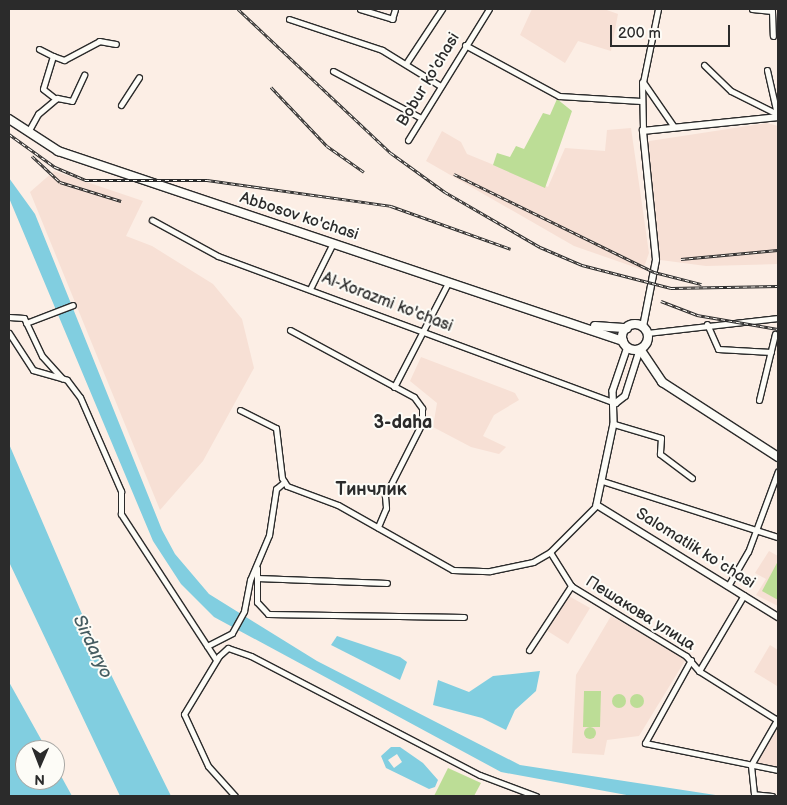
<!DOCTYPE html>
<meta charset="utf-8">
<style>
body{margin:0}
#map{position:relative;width:787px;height:805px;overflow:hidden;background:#fceee5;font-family:"Balsamiq Sans",sans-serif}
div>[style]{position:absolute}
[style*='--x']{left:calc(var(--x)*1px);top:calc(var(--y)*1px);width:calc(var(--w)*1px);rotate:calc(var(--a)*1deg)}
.built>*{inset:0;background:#f7e0d5}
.green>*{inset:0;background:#bcdd96}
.round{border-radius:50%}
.water>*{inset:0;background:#81cee0}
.roads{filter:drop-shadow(1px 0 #2b2b2b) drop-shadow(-1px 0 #2b2b2b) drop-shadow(0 1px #2b2b2b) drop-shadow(0 -1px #2b2b2b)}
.minor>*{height:5px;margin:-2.5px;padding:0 2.5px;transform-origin:2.5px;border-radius:2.5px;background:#fdfcf7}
.tertiary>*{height:5.5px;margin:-2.75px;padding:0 2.75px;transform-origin:2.75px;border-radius:2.75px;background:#fdfcf7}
.primary>*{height:8px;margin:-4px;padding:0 4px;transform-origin:4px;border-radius:4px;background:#fdfcf7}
.primary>.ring{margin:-4px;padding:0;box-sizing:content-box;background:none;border:8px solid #fdfcf7;border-radius:50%}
.rail>*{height:3px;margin-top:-1.5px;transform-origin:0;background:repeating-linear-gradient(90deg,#fdfcf7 0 4px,#2b2b2b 0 8px);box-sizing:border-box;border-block:1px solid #2b2b2b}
span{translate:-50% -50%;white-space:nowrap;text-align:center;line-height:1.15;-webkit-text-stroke:4px #fdfcf7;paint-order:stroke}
.street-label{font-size:16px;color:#2b2b2b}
.neighbourhood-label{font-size:18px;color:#2b2b2b;font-weight:700}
.water-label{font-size:18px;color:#455c61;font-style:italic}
.frame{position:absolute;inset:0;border:10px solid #2b2b2b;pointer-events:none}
.north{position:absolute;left:15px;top:740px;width:50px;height:50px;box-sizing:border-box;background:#fdfcf7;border:1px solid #a9a8a5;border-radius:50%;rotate:181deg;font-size:14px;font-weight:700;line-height:20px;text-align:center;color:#2b2b2b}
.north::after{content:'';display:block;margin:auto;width:18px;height:22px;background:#2b2b2b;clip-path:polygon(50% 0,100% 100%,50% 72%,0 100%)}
.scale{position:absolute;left:610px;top:25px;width:120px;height:22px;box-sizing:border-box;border:2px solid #2b2b2b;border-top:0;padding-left:6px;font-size:15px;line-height:18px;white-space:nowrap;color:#2b2b2b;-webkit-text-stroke:4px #fdfcf7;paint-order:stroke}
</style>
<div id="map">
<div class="built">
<div style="clip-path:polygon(532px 9px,604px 9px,618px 14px,611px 51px,578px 41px,565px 63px,520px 35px)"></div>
<div style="clip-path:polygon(767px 123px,778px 126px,778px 264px,706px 266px,653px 259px,643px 142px)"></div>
<div style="clip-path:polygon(631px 128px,649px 253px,643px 270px,574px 246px,426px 161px,442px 131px,461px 142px,467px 154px,548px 187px,565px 148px,605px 151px,607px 130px)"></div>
<div style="clip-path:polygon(54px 171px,143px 201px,126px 236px,152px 246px,213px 284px,242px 319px,254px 368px,203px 461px,160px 510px,30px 192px)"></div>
<div style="clip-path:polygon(421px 357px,515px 393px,519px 400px,494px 415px,483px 436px,506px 447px,499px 454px,471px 447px,433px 427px,437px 403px,410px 381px)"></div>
<div style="clip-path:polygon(769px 551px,778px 556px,778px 606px,756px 595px,766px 579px,755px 573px)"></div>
<div style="clip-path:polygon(567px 595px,590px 608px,568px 644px,546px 630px)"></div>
<div style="clip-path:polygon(611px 616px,686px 659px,639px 736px,607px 740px,604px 755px,572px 753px,576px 675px)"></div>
<div style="clip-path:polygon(770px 645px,778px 650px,777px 686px,754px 672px)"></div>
<div style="clip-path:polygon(778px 726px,778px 771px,754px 766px)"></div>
</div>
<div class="green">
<div style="clip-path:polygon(557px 99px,572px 111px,545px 188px,493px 165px,497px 153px,510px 157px,516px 146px,524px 149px,543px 113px,550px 115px)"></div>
<div style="clip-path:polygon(778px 561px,778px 600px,762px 591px)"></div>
<div style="clip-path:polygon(584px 691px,601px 691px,600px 727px,583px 727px)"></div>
<div class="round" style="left:612px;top:694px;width:14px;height:14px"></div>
<div class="round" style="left:630px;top:694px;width:14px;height:14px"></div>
<div class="round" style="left:584px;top:727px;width:12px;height:12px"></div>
<div style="clip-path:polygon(448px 768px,481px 783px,474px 796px,434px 796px)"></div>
</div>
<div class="water">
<div style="clip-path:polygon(9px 178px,35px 214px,162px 530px,175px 554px,209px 594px,317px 661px,520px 765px,722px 796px,632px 796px,501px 772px,214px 617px,181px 584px,153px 541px,9px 198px)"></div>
<div style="clip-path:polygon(9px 444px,88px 628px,171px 796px,120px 796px,9px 562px)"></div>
<div style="clip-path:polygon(337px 636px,400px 657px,407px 662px,400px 680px,331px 645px)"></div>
<div style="clip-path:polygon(540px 671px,536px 691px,515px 710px,506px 730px,482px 718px,433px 705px,438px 680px,469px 692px,493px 676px)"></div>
<div style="clip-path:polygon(9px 682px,47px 750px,25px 750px,25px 780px,55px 780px,55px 765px,72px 796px,9px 796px)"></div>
<div style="clip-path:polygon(evenodd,391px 747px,400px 747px,423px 763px,438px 780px,435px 787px,429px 789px,386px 768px,381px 756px,391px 747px,397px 754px,402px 762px,394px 768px,388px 760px,397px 754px)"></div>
</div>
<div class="roads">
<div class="minor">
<div style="--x:360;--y:9;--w:34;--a:17"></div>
<div style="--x:392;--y:19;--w:10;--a:-73"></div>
<div style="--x:658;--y:9;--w:75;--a:101.6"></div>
<div style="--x:643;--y:82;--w:55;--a:55.4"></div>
<div style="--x:752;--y:9;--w:20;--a:6"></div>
<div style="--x:772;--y:11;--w:25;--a:88"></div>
<div style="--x:289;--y:19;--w:98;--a:18.4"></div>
<div style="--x:382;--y:50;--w:67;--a:31.6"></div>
<div style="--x:465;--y:45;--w:107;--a:28.5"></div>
<div style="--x:559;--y:96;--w:82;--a:3.5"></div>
<div style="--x:39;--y:49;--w:16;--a:27"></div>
<div style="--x:53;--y:56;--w:34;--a:107"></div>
<div style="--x:43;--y:89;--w:16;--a:38"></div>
<div style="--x:53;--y:56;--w:12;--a:20"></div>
<div style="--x:64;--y:60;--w:40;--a:-28"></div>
<div style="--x:99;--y:41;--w:17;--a:10"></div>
<div style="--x:407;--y:62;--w:64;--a:-56.6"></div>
<div style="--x:704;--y:65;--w:37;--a:44"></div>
<div style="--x:731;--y:91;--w:51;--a:26.6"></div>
<div style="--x:767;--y:70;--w:45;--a:77.2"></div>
<div style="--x:333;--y:71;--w:98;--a:28.1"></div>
<div style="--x:642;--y:82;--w:49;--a:88.8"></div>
<div style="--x:121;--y:105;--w:33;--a:-57"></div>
<div style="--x:28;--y:132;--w:21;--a:-61"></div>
<div style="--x:38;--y:114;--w:25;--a:-40"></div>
<div style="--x:57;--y:98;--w:15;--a:11"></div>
<div style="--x:72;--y:101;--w:29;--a:-65"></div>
<div style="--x:408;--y:140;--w:154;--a:-58.3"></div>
<div style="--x:152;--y:220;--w:75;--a:28.6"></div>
<div style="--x:218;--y:256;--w:424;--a:20.3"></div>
<div style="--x:311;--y:287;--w:49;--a:-63.4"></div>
<div style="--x:9;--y:317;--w:15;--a:4"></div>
<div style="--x:24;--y:318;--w:42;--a:64.7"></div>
<div style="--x:42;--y:356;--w:30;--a:48"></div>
<div style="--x:26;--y:323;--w:50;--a:-21"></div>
<div style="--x:707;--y:324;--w:27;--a:66"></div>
<div style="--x:718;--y:349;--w:53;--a:3.2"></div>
<div style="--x:290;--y:330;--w:141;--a:28.4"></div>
<div style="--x:414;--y:397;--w:14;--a:54"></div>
<div style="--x:422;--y:408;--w:15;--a:90"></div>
<div style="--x:422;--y:423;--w:82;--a:116.9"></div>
<div style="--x:385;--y:496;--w:12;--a:85"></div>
<div style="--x:386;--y:508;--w:21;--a:113"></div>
<div style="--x:9;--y:333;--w:44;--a:57"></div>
<div style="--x:33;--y:370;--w:35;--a:16"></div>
<div style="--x:67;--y:380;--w:21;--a:53"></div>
<div style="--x:80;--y:397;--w:103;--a:66.4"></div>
<div style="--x:121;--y:491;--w:23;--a:90"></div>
<div style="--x:121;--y:514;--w:174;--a:56.9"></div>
<div style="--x:647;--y:333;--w:132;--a:-6.5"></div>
<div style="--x:394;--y:387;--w:119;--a:-62.6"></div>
<div style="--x:759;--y:400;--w:68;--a:-76.4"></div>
<div style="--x:240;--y:410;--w:40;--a:26.6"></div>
<div style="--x:276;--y:428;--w:50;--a:83.2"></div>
<div style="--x:282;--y:478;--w:9;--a:58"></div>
<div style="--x:287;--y:486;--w:54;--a:20.4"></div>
<div style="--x:338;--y:505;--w:132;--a:29.5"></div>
<div style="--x:453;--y:570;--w:37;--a:2"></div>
<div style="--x:490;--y:571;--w:44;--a:-11.8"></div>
<div style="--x:533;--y:562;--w:20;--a:-30"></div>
<div style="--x:550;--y:552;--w:66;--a:-45"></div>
<div style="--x:614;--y:424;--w:49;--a:16.6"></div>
<div style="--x:661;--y:438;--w:16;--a:94"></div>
<div style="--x:660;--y:454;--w:40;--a:37"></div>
<div style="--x:602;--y:481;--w:185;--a:17.7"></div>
<div style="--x:550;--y:552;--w:40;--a:58"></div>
<div style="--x:571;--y:586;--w:135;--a:31.3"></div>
<div style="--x:686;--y:656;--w:20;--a:49"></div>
<div style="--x:699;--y:671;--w:92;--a:32.1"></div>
<div style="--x:257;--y:568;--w:34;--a:90"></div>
<div style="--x:257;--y:602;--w:16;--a:47"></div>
<div style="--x:268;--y:614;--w:196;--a:0.9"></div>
<div style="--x:257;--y:578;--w:130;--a:2.2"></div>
<div style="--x:728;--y:586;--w:39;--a:-60"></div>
<div style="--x:748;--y:552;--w:86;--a:-69.7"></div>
<div style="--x:207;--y:646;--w:28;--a:-27"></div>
<div style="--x:232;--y:633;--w:25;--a:-61"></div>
<div style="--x:244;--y:611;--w:32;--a:-79"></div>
<div style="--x:250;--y:580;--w:49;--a:-67.1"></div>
<div style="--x:269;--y:535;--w:47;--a:-81.3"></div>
<div style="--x:276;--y:489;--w:11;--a:-41"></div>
<div style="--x:529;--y:650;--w:77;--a:-56.7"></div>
<div style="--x:691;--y:660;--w:95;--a:119"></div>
<div style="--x:645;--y:743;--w:136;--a:11.5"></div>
<div style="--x:699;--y:671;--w:88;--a:-59.4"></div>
<div style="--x:235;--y:796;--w:40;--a:-132"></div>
<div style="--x:208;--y:766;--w:57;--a:-114.8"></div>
<div style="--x:184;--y:714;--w:68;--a:-58.9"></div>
<div style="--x:219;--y:656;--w:12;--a:-42"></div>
<div style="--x:228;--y:648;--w:24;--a:19"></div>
<div style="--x:251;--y:656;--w:258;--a:27.5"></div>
<div style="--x:480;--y:775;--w:60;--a:20.6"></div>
<div style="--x:772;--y:796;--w:18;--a:-174"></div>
<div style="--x:754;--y:794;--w:29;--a:-96"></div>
<div style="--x:751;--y:765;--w:54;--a:-60.1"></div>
</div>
<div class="tertiary">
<div style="--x:643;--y:327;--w:68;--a:-79"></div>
<div style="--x:656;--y:260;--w:130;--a:-95.8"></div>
<div style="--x:643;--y:131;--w:136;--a:-5.9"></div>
<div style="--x:628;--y:347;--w:46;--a:108.8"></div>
<div style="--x:613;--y:391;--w:33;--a:88"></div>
<div style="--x:614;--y:424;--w:83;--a:101.9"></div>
<div style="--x:597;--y:505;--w:213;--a:31.7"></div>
<div style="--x:616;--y:403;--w:11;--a:-38"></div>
<div style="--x:625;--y:396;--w:49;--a:-72.3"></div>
</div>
<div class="primary">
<div style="--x:9;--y:119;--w:59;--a:33.1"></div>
<div style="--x:58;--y:151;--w:596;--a:18.59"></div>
<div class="ring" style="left:622px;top:324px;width:18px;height:18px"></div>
<div style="--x:595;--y:326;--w:32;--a:4"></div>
<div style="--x:640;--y:349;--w:40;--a:56"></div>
<div style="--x:662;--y:382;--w:138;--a:32.9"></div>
</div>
</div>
<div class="rail">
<div style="--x:238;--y:9;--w:210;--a:43.3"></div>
<div style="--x:391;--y:153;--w:67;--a:35.8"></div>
<div style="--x:445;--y:192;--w:110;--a:30.1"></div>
<div style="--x:540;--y:247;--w:46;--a:23.2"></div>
<div style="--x:582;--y:265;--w:92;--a:14.5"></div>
<div style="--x:671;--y:288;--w:107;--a:-1.1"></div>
<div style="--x:271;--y:87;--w:81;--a:46.5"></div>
<div style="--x:327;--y:146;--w:45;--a:35.1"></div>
<div style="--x:9;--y:134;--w:57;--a:35.7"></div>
<div style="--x:55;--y:167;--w:33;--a:23"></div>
<div style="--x:85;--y:180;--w:122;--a:0"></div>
<div style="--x:207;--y:180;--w:186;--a:8"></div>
<div style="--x:391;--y:206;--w:127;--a:19.7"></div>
<div style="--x:32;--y:156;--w:38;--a:43"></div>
<div style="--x:60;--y:182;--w:64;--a:17.3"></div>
<div style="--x:454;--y:174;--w:223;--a:26.1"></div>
<div style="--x:654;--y:272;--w:49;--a:14.3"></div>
<div style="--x:681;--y:259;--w:97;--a:-5.3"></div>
<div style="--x:661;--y:301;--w:39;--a:21"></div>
<div style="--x:697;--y:315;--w:82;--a:9.8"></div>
</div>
<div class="street-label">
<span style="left:429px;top:80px;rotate:-59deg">Bobur ko'chasi</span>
<span style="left:299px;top:217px;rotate:18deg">Abbosov ko'chasi</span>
<span style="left:387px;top:303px;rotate:21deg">Al-Xorazmi ko'chasi</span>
<span style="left:695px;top:549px;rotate:32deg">Salomatlik ko‘chasi</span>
<span style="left:640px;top:614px;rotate:32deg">Пешакова улица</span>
</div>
<div class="neighbourhood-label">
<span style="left:403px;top:423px">3-daha</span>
<span style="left:371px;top:490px">Тинчлик</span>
</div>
<div class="water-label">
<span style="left:92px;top:647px;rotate:64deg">Sirdaryo</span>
</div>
<div class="frame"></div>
<div class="north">N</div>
<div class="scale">200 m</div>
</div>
